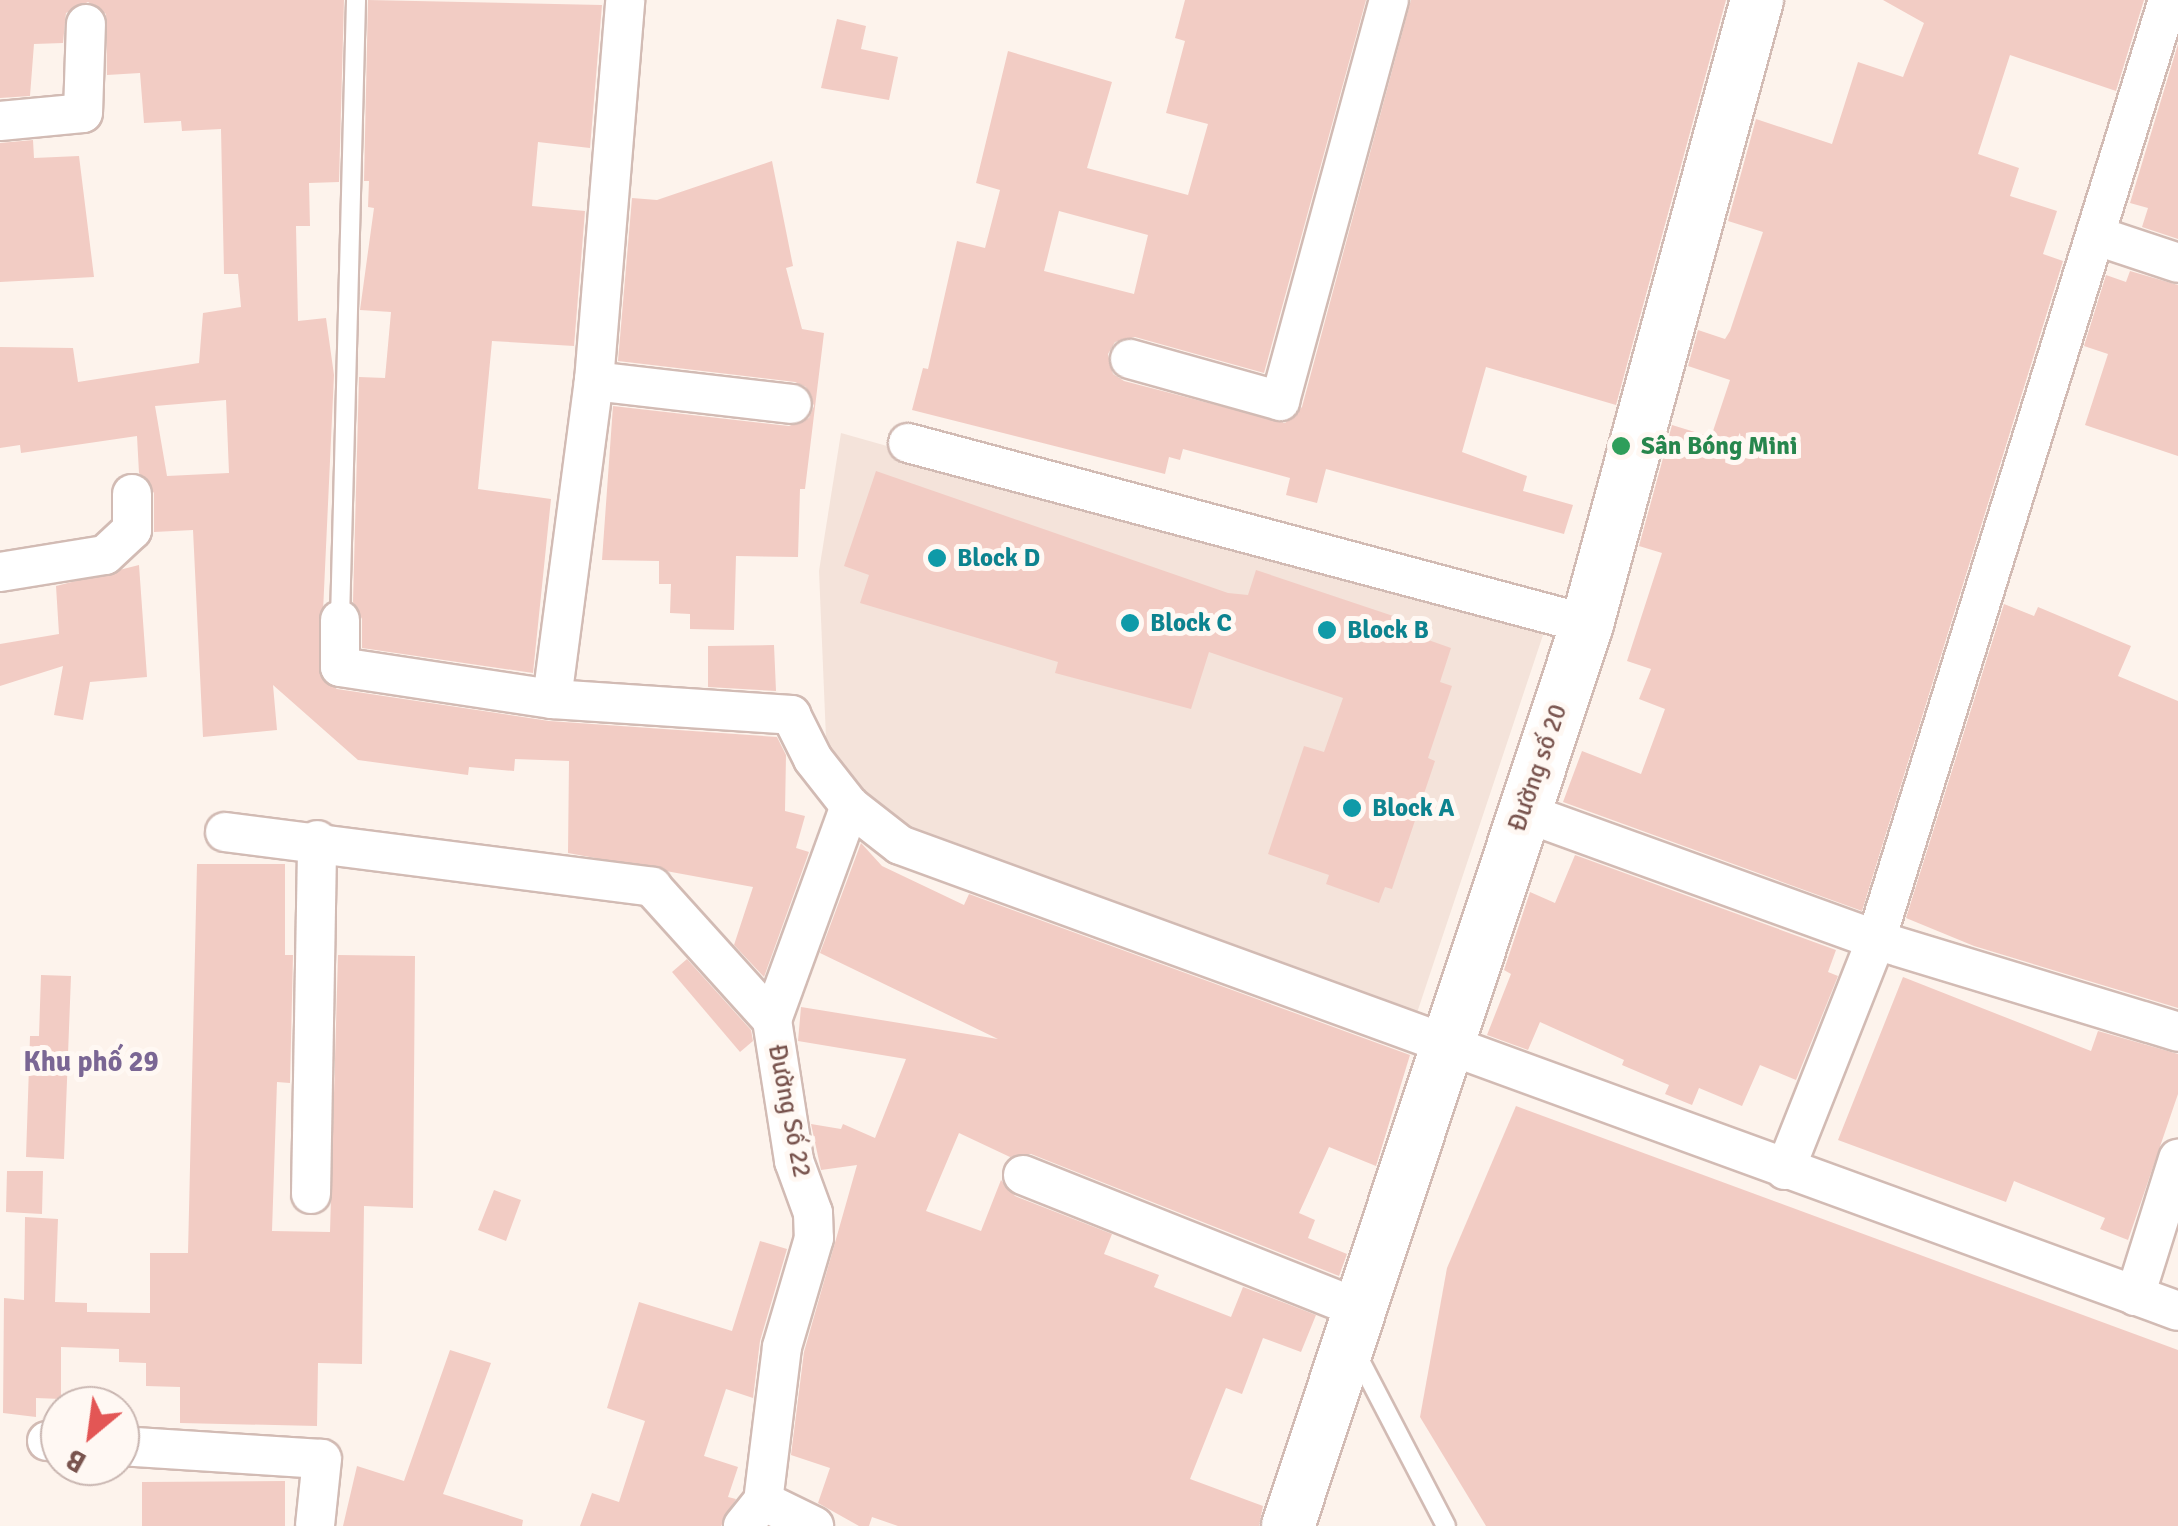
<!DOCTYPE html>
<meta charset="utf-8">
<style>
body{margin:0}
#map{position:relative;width:2178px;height:1526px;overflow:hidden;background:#fdf3ec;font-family:Signika,sans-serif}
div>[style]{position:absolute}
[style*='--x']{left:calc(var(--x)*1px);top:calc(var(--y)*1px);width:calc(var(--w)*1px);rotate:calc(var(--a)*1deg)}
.residential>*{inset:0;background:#f4e3da}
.building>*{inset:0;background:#f2ccc4}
.roads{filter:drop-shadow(2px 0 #d2bbb4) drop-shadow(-2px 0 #d2bbb4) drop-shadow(0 2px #d2bbb4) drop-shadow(0 -2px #d2bbb4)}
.lane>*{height:18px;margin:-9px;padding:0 9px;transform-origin:9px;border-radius:9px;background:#fff}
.street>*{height:38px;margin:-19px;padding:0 19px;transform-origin:19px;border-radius:19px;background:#fff}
.secondary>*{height:52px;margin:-26px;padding:0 26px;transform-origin:26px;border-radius:26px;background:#fff}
.dots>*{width:28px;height:28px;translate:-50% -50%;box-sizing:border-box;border:5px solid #fff8f3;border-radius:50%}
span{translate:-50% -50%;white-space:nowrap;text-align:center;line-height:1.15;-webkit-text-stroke:10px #fff8f3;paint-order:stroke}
.leisure-label{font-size:25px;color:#27864d;font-weight:700}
.left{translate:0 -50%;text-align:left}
.culture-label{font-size:25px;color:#0d838f;font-weight:700}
.street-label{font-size:25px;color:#79544e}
.neighbourhood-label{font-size:28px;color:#7a6694;font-weight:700}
.north{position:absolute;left:40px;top:1386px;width:100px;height:100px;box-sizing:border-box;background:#fff8f3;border:2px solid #c9b6b1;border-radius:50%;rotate:209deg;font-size:28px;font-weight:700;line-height:40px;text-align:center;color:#79544e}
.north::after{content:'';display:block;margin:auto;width:35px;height:45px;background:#e35655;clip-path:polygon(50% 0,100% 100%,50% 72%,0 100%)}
</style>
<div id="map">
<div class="residential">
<div style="clip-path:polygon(841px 433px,1544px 632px,1414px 1022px,905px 840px,827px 762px,819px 571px)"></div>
</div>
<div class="building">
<div style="clip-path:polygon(evenodd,0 0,344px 0,339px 182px,309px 183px,310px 226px,296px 226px,298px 321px,326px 318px,334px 375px,320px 676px,337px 689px,549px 721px,777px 737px,786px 755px,785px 811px,805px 816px,796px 848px,809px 852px,764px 977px,734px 945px,753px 887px,568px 853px,569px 761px,515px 759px,514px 771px,469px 767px,468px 775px,358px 760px,273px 685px,277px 730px,203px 737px,193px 530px,154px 532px,154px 493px,139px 473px,137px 436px,21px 453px,20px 445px,0 448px,0 347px,73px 348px,78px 382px,199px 363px,203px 313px,241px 307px,238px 274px,224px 274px,221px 129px,182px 131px,181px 121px,144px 123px,140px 73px,107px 75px,106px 14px,88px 2px,66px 13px,63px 43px,34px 44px,30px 96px,0 98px,0 0,226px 400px,229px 473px,167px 476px,155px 406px,226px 400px)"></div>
<div style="clip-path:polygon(368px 0,602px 5px,590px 148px,538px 142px,532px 206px,585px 211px,574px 346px,492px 341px,478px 489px,551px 499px,533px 673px,362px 648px,362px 619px,353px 602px,359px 377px,385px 378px,391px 312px,360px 310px,374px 208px,368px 207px,369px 181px,364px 181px)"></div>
<div style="clip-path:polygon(evenodd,1185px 0,1366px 0,1264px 373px,1135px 337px,1115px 342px,1108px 354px,1113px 374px,1124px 381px,1285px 423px,1302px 407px,1411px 0,1726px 0,1616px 405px,1486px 367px,1462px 452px,1527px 476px,1523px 491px,1573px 505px,1564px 534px,1326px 469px,1317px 503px,1286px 495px,1290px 478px,1183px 449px,1180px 460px,1169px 457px,1165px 474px,912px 410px,923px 368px,928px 369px,957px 241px,985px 248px,1000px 190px,976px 183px,1008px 51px,1112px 82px,1087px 168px,1188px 195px,1208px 124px,1166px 113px,1185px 41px,1175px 38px,1185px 0,1059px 211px,1148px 235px,1134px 294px,1044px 271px,1059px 211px)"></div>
<div style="clip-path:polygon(1883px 0,2144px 0,2116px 91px,2010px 55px,1978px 154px,2019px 168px,2010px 196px,2057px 211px,2043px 254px,2063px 261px,1862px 911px,1563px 802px,1582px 751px,1641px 774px,1665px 709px,1639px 699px,1651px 669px,1627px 661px,1662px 553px,1639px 546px,1672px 425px,1711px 437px,1730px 380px,1688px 366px,1698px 330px,1725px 339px,1730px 331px,1763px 232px,1728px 221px,1756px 119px,1832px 144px,1858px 62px,1903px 77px,1924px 23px)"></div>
<div style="clip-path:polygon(837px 19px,866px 26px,861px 49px,898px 57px,889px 100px,821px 88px)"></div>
<div style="clip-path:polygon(2178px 44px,2178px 239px,2142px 227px,2148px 208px,2130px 203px)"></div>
<div style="clip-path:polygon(33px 140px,34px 158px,79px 156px,94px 277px,0 282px,0 143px)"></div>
<div style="clip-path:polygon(772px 161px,793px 266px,786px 268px,802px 329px,824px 333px,805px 489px,800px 489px,798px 557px,736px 556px,734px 630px,690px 629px,690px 614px,670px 613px,671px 584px,659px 584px,659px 561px,602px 560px,613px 406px,789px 426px,809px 418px,814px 406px,806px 387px,795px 382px,618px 361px,632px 198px,657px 200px)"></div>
<div style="clip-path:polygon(2130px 271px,2178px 285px,2178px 456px,2085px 425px,2108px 354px,2084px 346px,2106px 275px,2126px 282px)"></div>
<div style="clip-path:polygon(876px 471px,1228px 593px,1248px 595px,1256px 570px,1420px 625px,1417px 636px,1451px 648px,1440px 682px,1452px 686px,1428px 758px,1435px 761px,1392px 889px,1385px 887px,1379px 903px,1326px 884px,1329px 875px,1268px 854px,1304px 746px,1324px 752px,1343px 698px,1209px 652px,1191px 709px,1055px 673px,1058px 662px,860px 603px,869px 575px,844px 566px)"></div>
<div style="clip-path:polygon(139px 565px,147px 677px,90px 682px,83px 720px,54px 715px,63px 666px,0 686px,0 644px,59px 634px,56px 586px)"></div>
<div style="clip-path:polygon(2004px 604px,2034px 616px,2038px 607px,2131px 646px,2118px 676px,2178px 701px,2178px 1008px,1974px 946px,1906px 918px)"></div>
<div style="clip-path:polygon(774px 645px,776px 691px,708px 687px,708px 646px)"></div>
<div style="clip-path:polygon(861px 843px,882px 866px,964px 905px,969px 894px,1410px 1055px,1376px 1166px,1329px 1147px,1299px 1213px,1315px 1220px,1308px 1238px,1347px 1254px,1339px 1276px,1031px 1154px,1010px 1157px,959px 1133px,926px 1211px,981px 1231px,1001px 1180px,1015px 1196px,1112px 1234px,1104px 1254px,1159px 1275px,1154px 1287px,1231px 1317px,1243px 1287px,1316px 1315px,1301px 1352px,1263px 1338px,1242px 1394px,1226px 1388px,1190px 1479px,1263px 1506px,1259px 1526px,898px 1526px,872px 1517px,869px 1526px,859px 1526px,818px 1503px,830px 1468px,791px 1455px,804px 1352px,857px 1165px,821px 1170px,811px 1124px,841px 1129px,843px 1124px,875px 1138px,906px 1059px,798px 1041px,801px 1007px,998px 1039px,820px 953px)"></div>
<div style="clip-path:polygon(1575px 855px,1836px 950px,1828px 972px,1838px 976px,1796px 1080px,1760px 1065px,1742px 1106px,1699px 1088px,1692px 1105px,1665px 1094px,1669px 1085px,1622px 1065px,1624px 1060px,1540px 1022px,1528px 1050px,1487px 1035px,1511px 974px,1504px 970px,1530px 892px,1555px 903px)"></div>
<div style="clip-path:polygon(197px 864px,285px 864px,285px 955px,293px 955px,290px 1083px,277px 1082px,272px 1231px,330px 1232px,338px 955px,415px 956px,413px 1208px,364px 1206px,362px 1364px,318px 1363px,317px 1426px,180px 1423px,180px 1387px,146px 1386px,146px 1363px,119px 1362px,119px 1349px,61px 1347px,61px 1399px,36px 1398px,36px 1417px,3px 1413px,4px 1298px,24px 1300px,25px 1217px,58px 1219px,55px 1302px,87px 1303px,87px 1312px,150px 1313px,150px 1253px,188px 1253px)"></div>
<div style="clip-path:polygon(687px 959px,751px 1030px,753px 1041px,740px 1052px,672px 972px)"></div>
<div style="clip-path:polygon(41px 975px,71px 976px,64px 1159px,26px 1157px,30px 1036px,39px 1036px)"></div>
<div style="clip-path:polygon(1903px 977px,2091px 1051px,2098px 1031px,2178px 1054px,2178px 1094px,2128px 1240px,2100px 1229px,2105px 1218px,2014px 1181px,2006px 1202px,1838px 1140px)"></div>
<div style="clip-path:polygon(1516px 1106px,2178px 1350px,2178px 1526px,1486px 1526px,1420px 1417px,1447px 1268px)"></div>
<div style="clip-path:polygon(7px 1171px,43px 1171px,42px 1214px,6px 1212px)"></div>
<div style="clip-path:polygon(494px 1190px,521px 1200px,506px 1241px,478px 1230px)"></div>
<div style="clip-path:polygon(760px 1241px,787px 1249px,760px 1341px,753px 1398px,726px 1389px,704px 1456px,738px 1467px,728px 1497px,736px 1499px,721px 1526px,580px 1526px,592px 1493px,619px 1502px,645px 1421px,607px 1408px,639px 1302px,732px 1331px)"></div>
<div style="clip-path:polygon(450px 1350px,491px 1363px,443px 1494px,523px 1520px,522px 1526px,343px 1526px,357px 1466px,404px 1481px)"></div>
<div style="clip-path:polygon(285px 1481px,285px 1526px,142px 1526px,142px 1482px)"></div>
</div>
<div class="roads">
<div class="lane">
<div style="--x:340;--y:620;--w:620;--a:-88.52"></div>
<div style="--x:1356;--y:1353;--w:195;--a:62.5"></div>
</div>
<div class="street">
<div style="--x:0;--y:121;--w:83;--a:-5.5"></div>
<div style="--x:83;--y:113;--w:89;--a:-88.1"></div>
<div style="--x:2097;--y:236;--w:85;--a:18.4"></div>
<div style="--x:1130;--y:359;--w:156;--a:15.6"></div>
<div style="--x:1280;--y:401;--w:416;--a:-74.8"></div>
<div style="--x:594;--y:381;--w:199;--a:6.6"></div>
<div style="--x:908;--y:443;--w:703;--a:14.93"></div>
<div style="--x:0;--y:572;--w:106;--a:-9.2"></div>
<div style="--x:105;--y:555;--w:37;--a:-43"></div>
<div style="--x:132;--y:530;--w:36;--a:-90"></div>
<div style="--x:340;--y:620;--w:47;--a:90"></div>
<div style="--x:340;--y:667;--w:214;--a:8.6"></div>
<div style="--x:552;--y:699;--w:240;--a:3.8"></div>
<div style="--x:791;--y:715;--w:49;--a:63.4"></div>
<div style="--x:813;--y:759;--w:60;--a:51.8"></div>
<div style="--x:850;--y:806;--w:63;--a:38"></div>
<div style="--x:900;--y:845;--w:1360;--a:20.03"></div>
<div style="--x:552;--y:699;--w:321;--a:-82.5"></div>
<div style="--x:594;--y:381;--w:382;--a:-85.3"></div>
<div style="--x:1523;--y:812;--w:375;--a:19.9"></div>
<div style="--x:1876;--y:940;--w:316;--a:16.9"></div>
<div style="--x:225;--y:832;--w:431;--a:7.3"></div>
<div style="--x:652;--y:887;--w:179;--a:47.9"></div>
<div style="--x:772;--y:1020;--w:143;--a:81.1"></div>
<div style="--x:794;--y:1161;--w:55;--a:69.9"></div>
<div style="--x:813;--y:1213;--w:25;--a:88"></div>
<div style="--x:814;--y:1238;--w:114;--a:106.4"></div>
<div style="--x:782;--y:1347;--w:155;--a:97"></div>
<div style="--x:763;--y:1501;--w:32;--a:129"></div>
<div style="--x:772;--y:1020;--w:228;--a:-70"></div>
<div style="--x:1785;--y:1170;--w:247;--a:-68.4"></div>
<div style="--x:1876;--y:940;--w:984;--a:-72.74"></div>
<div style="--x:1023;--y:1175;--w:360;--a:21.7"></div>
<div style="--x:311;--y:1194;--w:354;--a:-89"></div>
<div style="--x:2135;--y:1296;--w:144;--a:-72.6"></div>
<div style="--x:47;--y:1441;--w:13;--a:4"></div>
<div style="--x:120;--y:1446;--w:202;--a:3.7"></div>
<div style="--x:322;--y:1459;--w:67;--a:96"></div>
<div style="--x:763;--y:1501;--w:57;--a:26.1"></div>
</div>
<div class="secondary">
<div style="--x:1288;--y:1526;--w:950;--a:-71.66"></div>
<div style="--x:1587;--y:624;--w:647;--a:-74.76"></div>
</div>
</div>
<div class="dots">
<div style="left:1621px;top:446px;background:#2e9e5b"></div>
<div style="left:937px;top:558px;background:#0f9aa8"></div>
<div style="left:1130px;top:623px;background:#0f9aa8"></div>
<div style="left:1327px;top:630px;background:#0f9aa8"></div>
<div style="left:1352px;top:808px;background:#0f9aa8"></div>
</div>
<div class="leisure-label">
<span class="left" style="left:1641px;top:446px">Sân Bóng Mini</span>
</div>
<div class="culture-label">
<span class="left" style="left:957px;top:558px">Block D</span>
<span class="left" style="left:1150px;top:623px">Block C</span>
<span class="left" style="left:1347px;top:630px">Block B</span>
<span class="left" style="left:1372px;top:808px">Block A</span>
</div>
<div class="street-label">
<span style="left:1538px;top:768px;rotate:-71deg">Đường số 20</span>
<span style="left:789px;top:1111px;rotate:79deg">Đường Số 22</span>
</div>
<div class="neighbourhood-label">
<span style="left:91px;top:1062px">Khu phố 29</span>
</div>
<div class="north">B</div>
</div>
